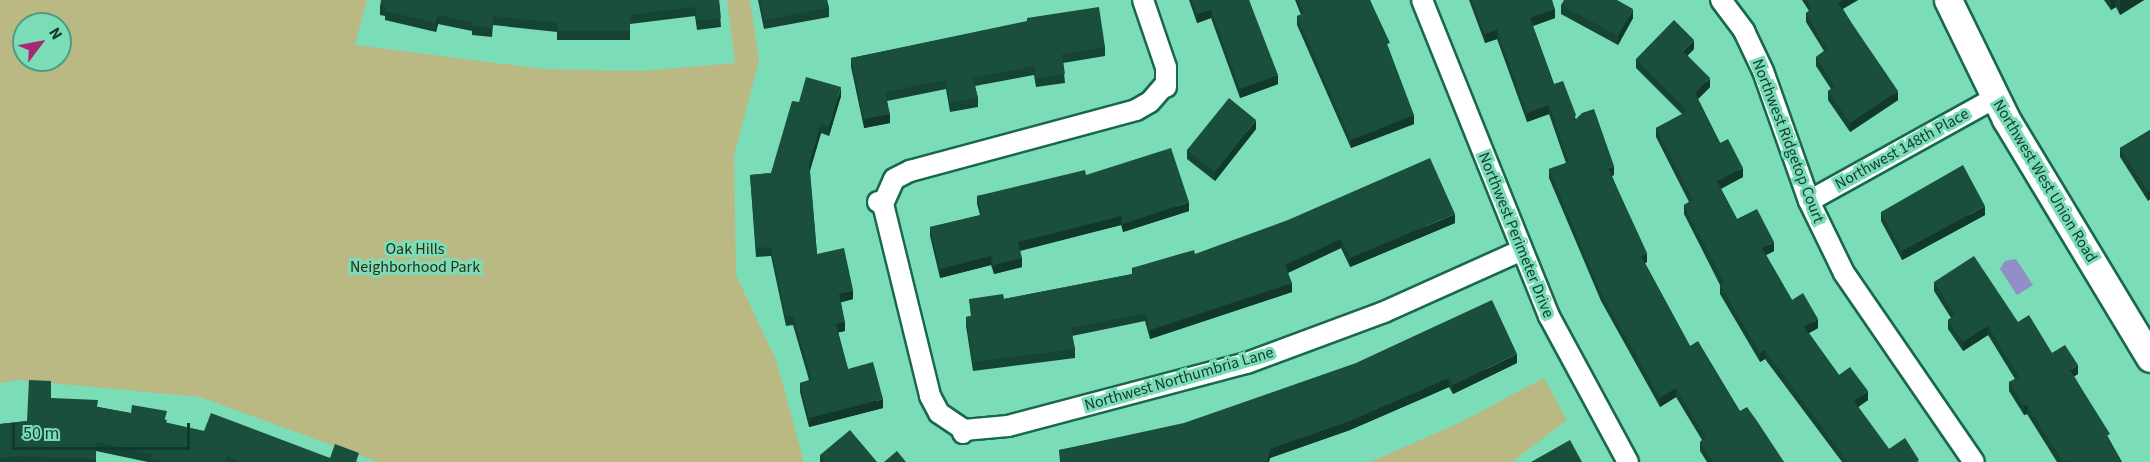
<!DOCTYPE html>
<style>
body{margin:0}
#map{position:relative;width:2150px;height:462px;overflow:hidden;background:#7bdcb8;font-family:"Source Sans 3",sans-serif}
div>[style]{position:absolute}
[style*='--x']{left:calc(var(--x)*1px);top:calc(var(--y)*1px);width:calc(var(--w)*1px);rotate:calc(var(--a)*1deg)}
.green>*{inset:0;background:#bab984}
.water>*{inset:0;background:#928ec7}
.roads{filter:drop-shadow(2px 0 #19684f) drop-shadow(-2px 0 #19684f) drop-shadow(0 2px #19684f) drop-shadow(0 -2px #19684f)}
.street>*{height:20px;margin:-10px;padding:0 10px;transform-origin:10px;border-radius:10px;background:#fff}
.secondary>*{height:27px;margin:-13.5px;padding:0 13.5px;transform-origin:13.5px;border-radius:13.5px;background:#fff}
.wall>*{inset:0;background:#164434}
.shaded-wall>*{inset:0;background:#12372b}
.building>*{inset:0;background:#1a4f3d}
span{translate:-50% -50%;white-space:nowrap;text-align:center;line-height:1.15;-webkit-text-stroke:6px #7bdcb8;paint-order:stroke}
.street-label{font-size:16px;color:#103b2c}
.park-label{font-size:16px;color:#2e2d10}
.north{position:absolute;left:12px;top:12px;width:60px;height:60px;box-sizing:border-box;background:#7bdcb8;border:2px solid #509c80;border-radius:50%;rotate:58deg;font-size:16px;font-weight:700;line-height:24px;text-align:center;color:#103b2c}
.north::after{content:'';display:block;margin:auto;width:21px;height:27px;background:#a72877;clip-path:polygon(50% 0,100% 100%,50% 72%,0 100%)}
.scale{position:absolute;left:12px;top:423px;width:178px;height:27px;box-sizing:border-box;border:3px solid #103b2c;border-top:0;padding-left:8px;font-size:18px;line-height:21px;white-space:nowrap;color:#103b2c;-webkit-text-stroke:4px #7bdcb8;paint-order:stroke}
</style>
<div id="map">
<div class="green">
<div style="clip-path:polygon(evenodd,0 0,367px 0,355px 45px,544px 69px,640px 71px,735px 63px,727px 0,750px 0,759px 60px,734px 157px,736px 275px,776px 360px,804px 462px,378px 462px,200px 397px,18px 380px,0 383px,0 0,24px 24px,60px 24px,60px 60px,24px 60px,24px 24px)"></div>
<div style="clip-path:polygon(1544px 378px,1567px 420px,1512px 462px,1370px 462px,1459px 423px)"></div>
</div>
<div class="water">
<div style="clip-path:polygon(2016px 259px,2033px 285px,2017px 295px,2000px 269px,2005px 261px)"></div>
</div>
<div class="roads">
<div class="street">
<div style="--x:1143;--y:0;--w:71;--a:71.1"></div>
<div style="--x:1166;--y:67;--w:20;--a:90"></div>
<div style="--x:1422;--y:0;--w:341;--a:68.1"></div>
<div style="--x:1549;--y:316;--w:166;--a:61.6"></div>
<div style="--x:1721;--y:0;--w:39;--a:53"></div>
<div style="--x:1744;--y:31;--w:44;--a:64.6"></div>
<div style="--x:1763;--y:71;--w:138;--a:70.5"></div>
<div style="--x:1809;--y:201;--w:80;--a:64.1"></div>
<div style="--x:1844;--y:273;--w:229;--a:55.5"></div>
<div style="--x:1809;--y:201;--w:213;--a:-29"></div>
<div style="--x:878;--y:202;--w:5;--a:22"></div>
<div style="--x:883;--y:204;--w:198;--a:76.2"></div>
<div style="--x:930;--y:396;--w:19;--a:62"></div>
<div style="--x:939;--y:413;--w:30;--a:34"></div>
<div style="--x:883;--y:204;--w:27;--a:-66"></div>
<div style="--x:894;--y:179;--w:18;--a:-27"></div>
<div style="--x:910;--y:171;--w:234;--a:-15.1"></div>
<div style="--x:1136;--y:110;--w:16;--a:-30"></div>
<div style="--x:1150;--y:102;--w:21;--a:-49"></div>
<div style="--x:963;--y:433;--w:3;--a:-72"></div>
<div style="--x:964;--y:430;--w:44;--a:-5.2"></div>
<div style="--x:1008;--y:426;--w:247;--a:-14.8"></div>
<div style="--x:1247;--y:363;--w:146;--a:-20.4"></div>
<div style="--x:1384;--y:312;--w:149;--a:-24.2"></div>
</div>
<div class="secondary">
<div style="--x:1948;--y:0;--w:132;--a:64"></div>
<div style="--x:2006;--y:119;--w:279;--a:58.9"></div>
</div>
</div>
<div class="wall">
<div style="clip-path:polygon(719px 0,721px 27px,697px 30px,695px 16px,630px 24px,630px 40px,557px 40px,557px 32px,493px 25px,492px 37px,472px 35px,472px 31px,438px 24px,436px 32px,385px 20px,385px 16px,380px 15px,380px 6px)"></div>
<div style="clip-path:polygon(758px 0,827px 0,829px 8px,829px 17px,764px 29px)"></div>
<div style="clip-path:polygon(1189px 0,1249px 0,1278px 84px,1240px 98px,1211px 18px,1197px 23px)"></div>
<div style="clip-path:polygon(1295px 0,1370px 0,1390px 52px,1414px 124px,1351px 148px,1297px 25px,1297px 16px,1301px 15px)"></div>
<div style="clip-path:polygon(1469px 0,1552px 0,1555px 18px,1533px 26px,1554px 84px,1576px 119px,1614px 175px,1612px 176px,1647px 262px,1645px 263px,1690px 346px,1740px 411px,1784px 462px,1707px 462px,1700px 451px,1700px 442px,1702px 440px,1676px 397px,1660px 407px,1601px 301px,1549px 178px,1549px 169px,1566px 163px,1549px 114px,1527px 122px,1497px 39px,1485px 43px)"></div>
<div style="clip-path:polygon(1802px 0,1858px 0,1843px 9px,1898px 100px,1850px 132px,1828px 100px,1828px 91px,1831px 89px,1816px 66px,1816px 57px,1824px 51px,1806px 22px,1806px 13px,1809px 11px)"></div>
<div style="clip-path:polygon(2104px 0,2144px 0,2120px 15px,2116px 7px,2111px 10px)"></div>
<div style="clip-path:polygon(1561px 5px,1633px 18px,1618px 45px,1561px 14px)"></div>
<div style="clip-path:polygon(1027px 18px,1105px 47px,1105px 56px,1063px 63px,1065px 83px,1036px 87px,1034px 75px,975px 86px,978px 98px,978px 107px,950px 112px,946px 89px,887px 101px,890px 123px,864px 128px,851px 67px,851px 58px,1027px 22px)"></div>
<div style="clip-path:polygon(1694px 49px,1687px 56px,1710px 87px,1698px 99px,1720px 143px,1743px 177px,1721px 189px,1737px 219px,1774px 251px,1766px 255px,1792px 300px,1818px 328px,1809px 333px,1839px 375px,1868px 400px,1858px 407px,1889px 449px,1919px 462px,1842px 462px,1765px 359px,1760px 362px,1720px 294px,1720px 285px,1684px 214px,1684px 205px,1689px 202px,1656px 137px,1656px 128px,1682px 114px,1636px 68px,1636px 59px)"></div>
<div style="clip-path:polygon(841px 96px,829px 136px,821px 133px,810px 171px,817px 254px,853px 299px,841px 302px,845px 331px,838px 332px,848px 369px,883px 408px,809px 427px,800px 392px,800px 383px,809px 380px,793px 325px,786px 326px,771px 256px,756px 257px,750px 175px,771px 173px,799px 102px)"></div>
<div style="clip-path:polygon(1256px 129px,1215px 181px,1187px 159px,1187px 150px)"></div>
<div style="clip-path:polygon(2150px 130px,2150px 199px,2148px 201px,2120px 157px,2120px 148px)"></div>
<div style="clip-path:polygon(1086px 175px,1189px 211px,1123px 232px,1121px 225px,1020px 251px,1022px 267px,994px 274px,991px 265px,940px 278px,930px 236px,930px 227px,980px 215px,977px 204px,977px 196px)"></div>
<div style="clip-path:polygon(1881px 212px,1985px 215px,1902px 260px,1881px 221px)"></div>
<div style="clip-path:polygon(1455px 223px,1350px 267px,1341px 248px,1288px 273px,1292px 292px,1150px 339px,1145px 321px,1072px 336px,1075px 349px,1075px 358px,973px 371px,966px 326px,966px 317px,971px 316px,969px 299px,1004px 299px,1132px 274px,1132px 268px,1195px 254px)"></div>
<div style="clip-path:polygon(1934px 282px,2018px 322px,2052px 353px,2078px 374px,2074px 376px,2122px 462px,2057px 462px,2027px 414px,2024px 415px,2009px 391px,2009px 382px,2015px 379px,1988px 335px,1963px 351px,1948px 329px,1948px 320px,1951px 318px,1934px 291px)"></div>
<div style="clip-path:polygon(1517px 363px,1453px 394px,1449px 387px,1350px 430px,1270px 458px,1269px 462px,1060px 462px,1059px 450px)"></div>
<div style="clip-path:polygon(51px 398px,167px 420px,166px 423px,330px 458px,359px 462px,148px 462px,96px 451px,96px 462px,0 462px,0 424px,27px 421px)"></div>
<div style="clip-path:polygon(820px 455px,877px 462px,820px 462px)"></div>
</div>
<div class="shaded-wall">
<div style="clip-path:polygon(1843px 0,1858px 0,1838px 11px,1838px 3px)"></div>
<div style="clip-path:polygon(2111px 0,2116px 0,2116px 7px,2111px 10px)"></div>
<div style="clip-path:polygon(2120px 0,2144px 0,2120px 15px)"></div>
<div style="clip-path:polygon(1555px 9px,1555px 18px,1530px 27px,1530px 18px)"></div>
<div style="clip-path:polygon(1633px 9px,1633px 18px,1618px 45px,1618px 36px)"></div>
<div style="clip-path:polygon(1211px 10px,1211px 18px,1197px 23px,1197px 14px)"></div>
<div style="clip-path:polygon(438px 15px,438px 24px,436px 32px,436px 23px)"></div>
<div style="clip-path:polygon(1497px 30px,1497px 39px,1485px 43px,1485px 34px)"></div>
<div style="clip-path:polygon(1694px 40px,1694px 49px,1683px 60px,1683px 51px)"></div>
<div style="clip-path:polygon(1278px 75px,1278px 84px,1240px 98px,1240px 89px)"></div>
<div style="clip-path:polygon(1710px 78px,1710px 87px,1695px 102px,1695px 93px)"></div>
<div style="clip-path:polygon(841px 87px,841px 96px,829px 136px,829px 127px)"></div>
<div style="clip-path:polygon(1898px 91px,1898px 100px,1850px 132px,1850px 123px)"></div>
<div style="clip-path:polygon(1549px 105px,1549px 114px,1527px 122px,1527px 113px)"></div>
<div style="clip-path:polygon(890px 114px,890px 123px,864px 128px,864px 119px)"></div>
<div style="clip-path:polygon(1414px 115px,1414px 124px,1351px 148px,1351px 140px)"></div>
<div style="clip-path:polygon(1256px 120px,1256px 129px,1215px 181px,1215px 172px)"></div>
<div style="clip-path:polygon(821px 124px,821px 133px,809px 173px,809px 164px)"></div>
<div style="clip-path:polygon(1614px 166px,1614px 175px,1608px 177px,1608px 168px)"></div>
<div style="clip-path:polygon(1743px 168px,1743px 177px,1717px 190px,1717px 181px)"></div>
<div style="clip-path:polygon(2150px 190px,2150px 199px,2148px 201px,2148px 192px)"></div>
<div style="clip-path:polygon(1189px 202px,1189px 211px,1123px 232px,1123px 224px)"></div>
<div style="clip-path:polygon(1985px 206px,1985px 215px,1902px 260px,1902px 251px)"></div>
<div style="clip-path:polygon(1455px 214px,1455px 223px,1350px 267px,1350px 258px)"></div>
<div style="clip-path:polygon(1121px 216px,1121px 225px,1018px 251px,1018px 242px)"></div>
<div style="clip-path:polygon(1341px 239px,1341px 248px,1285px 274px,1285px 265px)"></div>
<div style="clip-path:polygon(1774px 242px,1774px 251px,1762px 257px,1762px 248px)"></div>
<div style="clip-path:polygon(1647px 253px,1647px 262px,1641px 265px,1641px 256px)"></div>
<div style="clip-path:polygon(991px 256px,991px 265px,940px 278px,940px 269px)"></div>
<div style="clip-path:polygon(1022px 258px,1022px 267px,994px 274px,994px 265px)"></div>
<div style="clip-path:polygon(1292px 283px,1292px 292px,1150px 339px,1150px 330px)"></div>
<div style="clip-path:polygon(853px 290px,853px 299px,839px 303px,839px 294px)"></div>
<div style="clip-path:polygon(1818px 319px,1818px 328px,1804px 336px,1804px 327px)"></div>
<div style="clip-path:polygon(845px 322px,845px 331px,836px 333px,836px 324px)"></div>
<div style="clip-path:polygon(1988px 326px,1988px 335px,1963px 351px,1963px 342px)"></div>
<div style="clip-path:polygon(1765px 350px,1765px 359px,1760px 362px,1760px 353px)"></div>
<div style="clip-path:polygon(1517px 354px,1517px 363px,1453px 394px,1453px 385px)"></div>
<div style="clip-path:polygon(2078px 365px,2078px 374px,2070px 379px,2070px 370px)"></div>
<div style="clip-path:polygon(1449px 378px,1449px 387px,1350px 430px,1270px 458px,1269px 462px,1264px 462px,1270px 449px)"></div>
<div style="clip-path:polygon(1676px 388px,1676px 397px,1660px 407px,1660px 398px)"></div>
<div style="clip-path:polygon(1868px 391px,1868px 400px,1854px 410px,1854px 401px)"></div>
<div style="clip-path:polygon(883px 399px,883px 408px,809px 427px,809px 418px)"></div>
<div style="clip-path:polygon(2027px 405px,2027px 414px,2024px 415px,2024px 406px)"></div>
</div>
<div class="building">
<div style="clip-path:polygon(381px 0,719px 0,721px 18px,697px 21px,695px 7px,630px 15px,630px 31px,557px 31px,557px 23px,493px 16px,492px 28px,472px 26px,472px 23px,438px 15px,436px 23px,385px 11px,386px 7px,380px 6px)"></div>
<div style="clip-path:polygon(760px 0,827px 0,829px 8px,764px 20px)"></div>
<div style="clip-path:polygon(1192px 0,1249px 0,1278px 75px,1240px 89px,1211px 10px,1197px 14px)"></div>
<div style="clip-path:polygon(1299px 0,1370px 0,1390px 43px,1387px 44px,1414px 115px,1351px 140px,1297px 16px,1304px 13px)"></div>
<div style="clip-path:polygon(1472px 0,1552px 0,1555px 9px,1530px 18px,1554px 84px,1563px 81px,1576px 115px,1571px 124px,1582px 113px,1594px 109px,1614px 166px,1608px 168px,1647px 253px,1641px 256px,1690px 346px,1698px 341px,1740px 411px,1747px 407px,1757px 421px,1784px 462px,1713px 462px,1700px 442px,1706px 438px,1676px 388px,1660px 398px,1601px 293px,1549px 169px,1569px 162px,1549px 105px,1527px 113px,1497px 30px,1485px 34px)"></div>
<div style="clip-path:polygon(1564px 0,1617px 0,1633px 9px,1618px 36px,1561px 5px)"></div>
<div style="clip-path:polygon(1807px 0,1843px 0,1838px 3px,1898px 91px,1850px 123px,1828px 91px,1835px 87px,1816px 57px,1827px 49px,1806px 13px,1812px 9px)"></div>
<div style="clip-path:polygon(1099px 7px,1105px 47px,1062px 54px,1065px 74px,1036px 78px,1034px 66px,973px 78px,978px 98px,950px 103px,946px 80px,885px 92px,890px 114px,864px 119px,851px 58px,1027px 21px,1027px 18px)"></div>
<div style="clip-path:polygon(1674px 20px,1694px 40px,1683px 51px,1710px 78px,1695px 93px,1720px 143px,1728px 139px,1743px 168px,1717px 181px,1737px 219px,1757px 209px,1774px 242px,1762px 248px,1792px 300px,1803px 293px,1818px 319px,1804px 327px,1839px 375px,1850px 367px,1868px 391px,1854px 401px,1889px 449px,1905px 438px,1919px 460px,1916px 462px,1848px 462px,1765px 350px,1760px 353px,1720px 285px,1724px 283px,1684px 205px,1693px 200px,1656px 128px,1688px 111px,1636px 59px)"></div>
<div style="clip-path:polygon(806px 77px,841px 87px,829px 127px,821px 124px,809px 164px,817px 254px,844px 248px,853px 290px,839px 294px,845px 322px,836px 324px,848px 369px,873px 362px,883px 399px,809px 418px,800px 383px,812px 380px,793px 316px,786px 317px,771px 247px,756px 248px,750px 175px,771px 173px,792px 101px,799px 102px)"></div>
<div style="clip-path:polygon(1229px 98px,1256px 120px,1215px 172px,1187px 150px)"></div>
<div style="clip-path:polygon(2150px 130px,2150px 190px,2148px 192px,2120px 148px)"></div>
<div style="clip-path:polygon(1171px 148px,1189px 202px,1123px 224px,1121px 216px,1018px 242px,1022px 258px,994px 265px,991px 256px,940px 269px,930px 227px,982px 215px,977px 196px,1085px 170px,1086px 175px)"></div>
<div style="clip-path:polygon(1430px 158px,1455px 214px,1350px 258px,1341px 239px,1285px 265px,1292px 283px,1150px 330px,1145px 313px,1071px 328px,1075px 349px,973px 362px,966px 317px,972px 316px,969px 299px,1003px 294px,1004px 299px,1133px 274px,1132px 268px,1194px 250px,1195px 254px,1288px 220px)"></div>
<div style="clip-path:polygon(1963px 165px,1985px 206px,1902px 251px,1881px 212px)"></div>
<div style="clip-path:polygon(1974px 256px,2018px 322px,2029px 315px,2052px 353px,2065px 345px,2078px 365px,2070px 370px,2110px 434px,2106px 436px,2122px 462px,2069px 462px,2068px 460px,2063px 462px,2027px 405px,2024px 406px,2009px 382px,2019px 377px,1988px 326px,1963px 342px,1948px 320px,1955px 315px,1934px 282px)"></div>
<div style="clip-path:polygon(1492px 300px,1517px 354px,1453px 385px,1449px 378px,1350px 421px,1270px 449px,1267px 461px,1264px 462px,1061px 462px,1059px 450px,1184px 423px,1253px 399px,1356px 363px)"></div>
<div style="clip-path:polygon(29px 380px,51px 381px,51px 398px,98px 400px,97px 407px,131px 413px,132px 405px,167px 411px,164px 422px,204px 431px,211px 413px,330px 458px,335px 444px,359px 453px,356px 462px,242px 462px,227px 456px,224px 462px,178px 462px,175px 461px,175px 462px,163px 462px,151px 459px,152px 454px,96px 442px,96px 459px,17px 456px,0 458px,0 424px,27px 421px)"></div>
<div style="clip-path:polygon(850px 430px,877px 462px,826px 462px,820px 455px)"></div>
<div style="clip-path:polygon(1570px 440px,1582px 462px,1531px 462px)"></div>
<div style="clip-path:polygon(897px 451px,906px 462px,884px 462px)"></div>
</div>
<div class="street-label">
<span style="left:1788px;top:141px;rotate:69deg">Northwest Ridgetop Court</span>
<span style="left:1902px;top:149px;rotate:-29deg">Northwest 148th Place</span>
<span style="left:2045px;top:181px;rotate:59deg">Northwest West Union Road</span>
<span style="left:1516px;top:235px;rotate:68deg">Northwest Perimeter Drive</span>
<span style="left:1179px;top:379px;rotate:-16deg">Northwest Northumbria Lane</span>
</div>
<div class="park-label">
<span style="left:415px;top:258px">Oak Hills<br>Neighborhood Park</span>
</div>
<div class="north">N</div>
<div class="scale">50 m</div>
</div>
